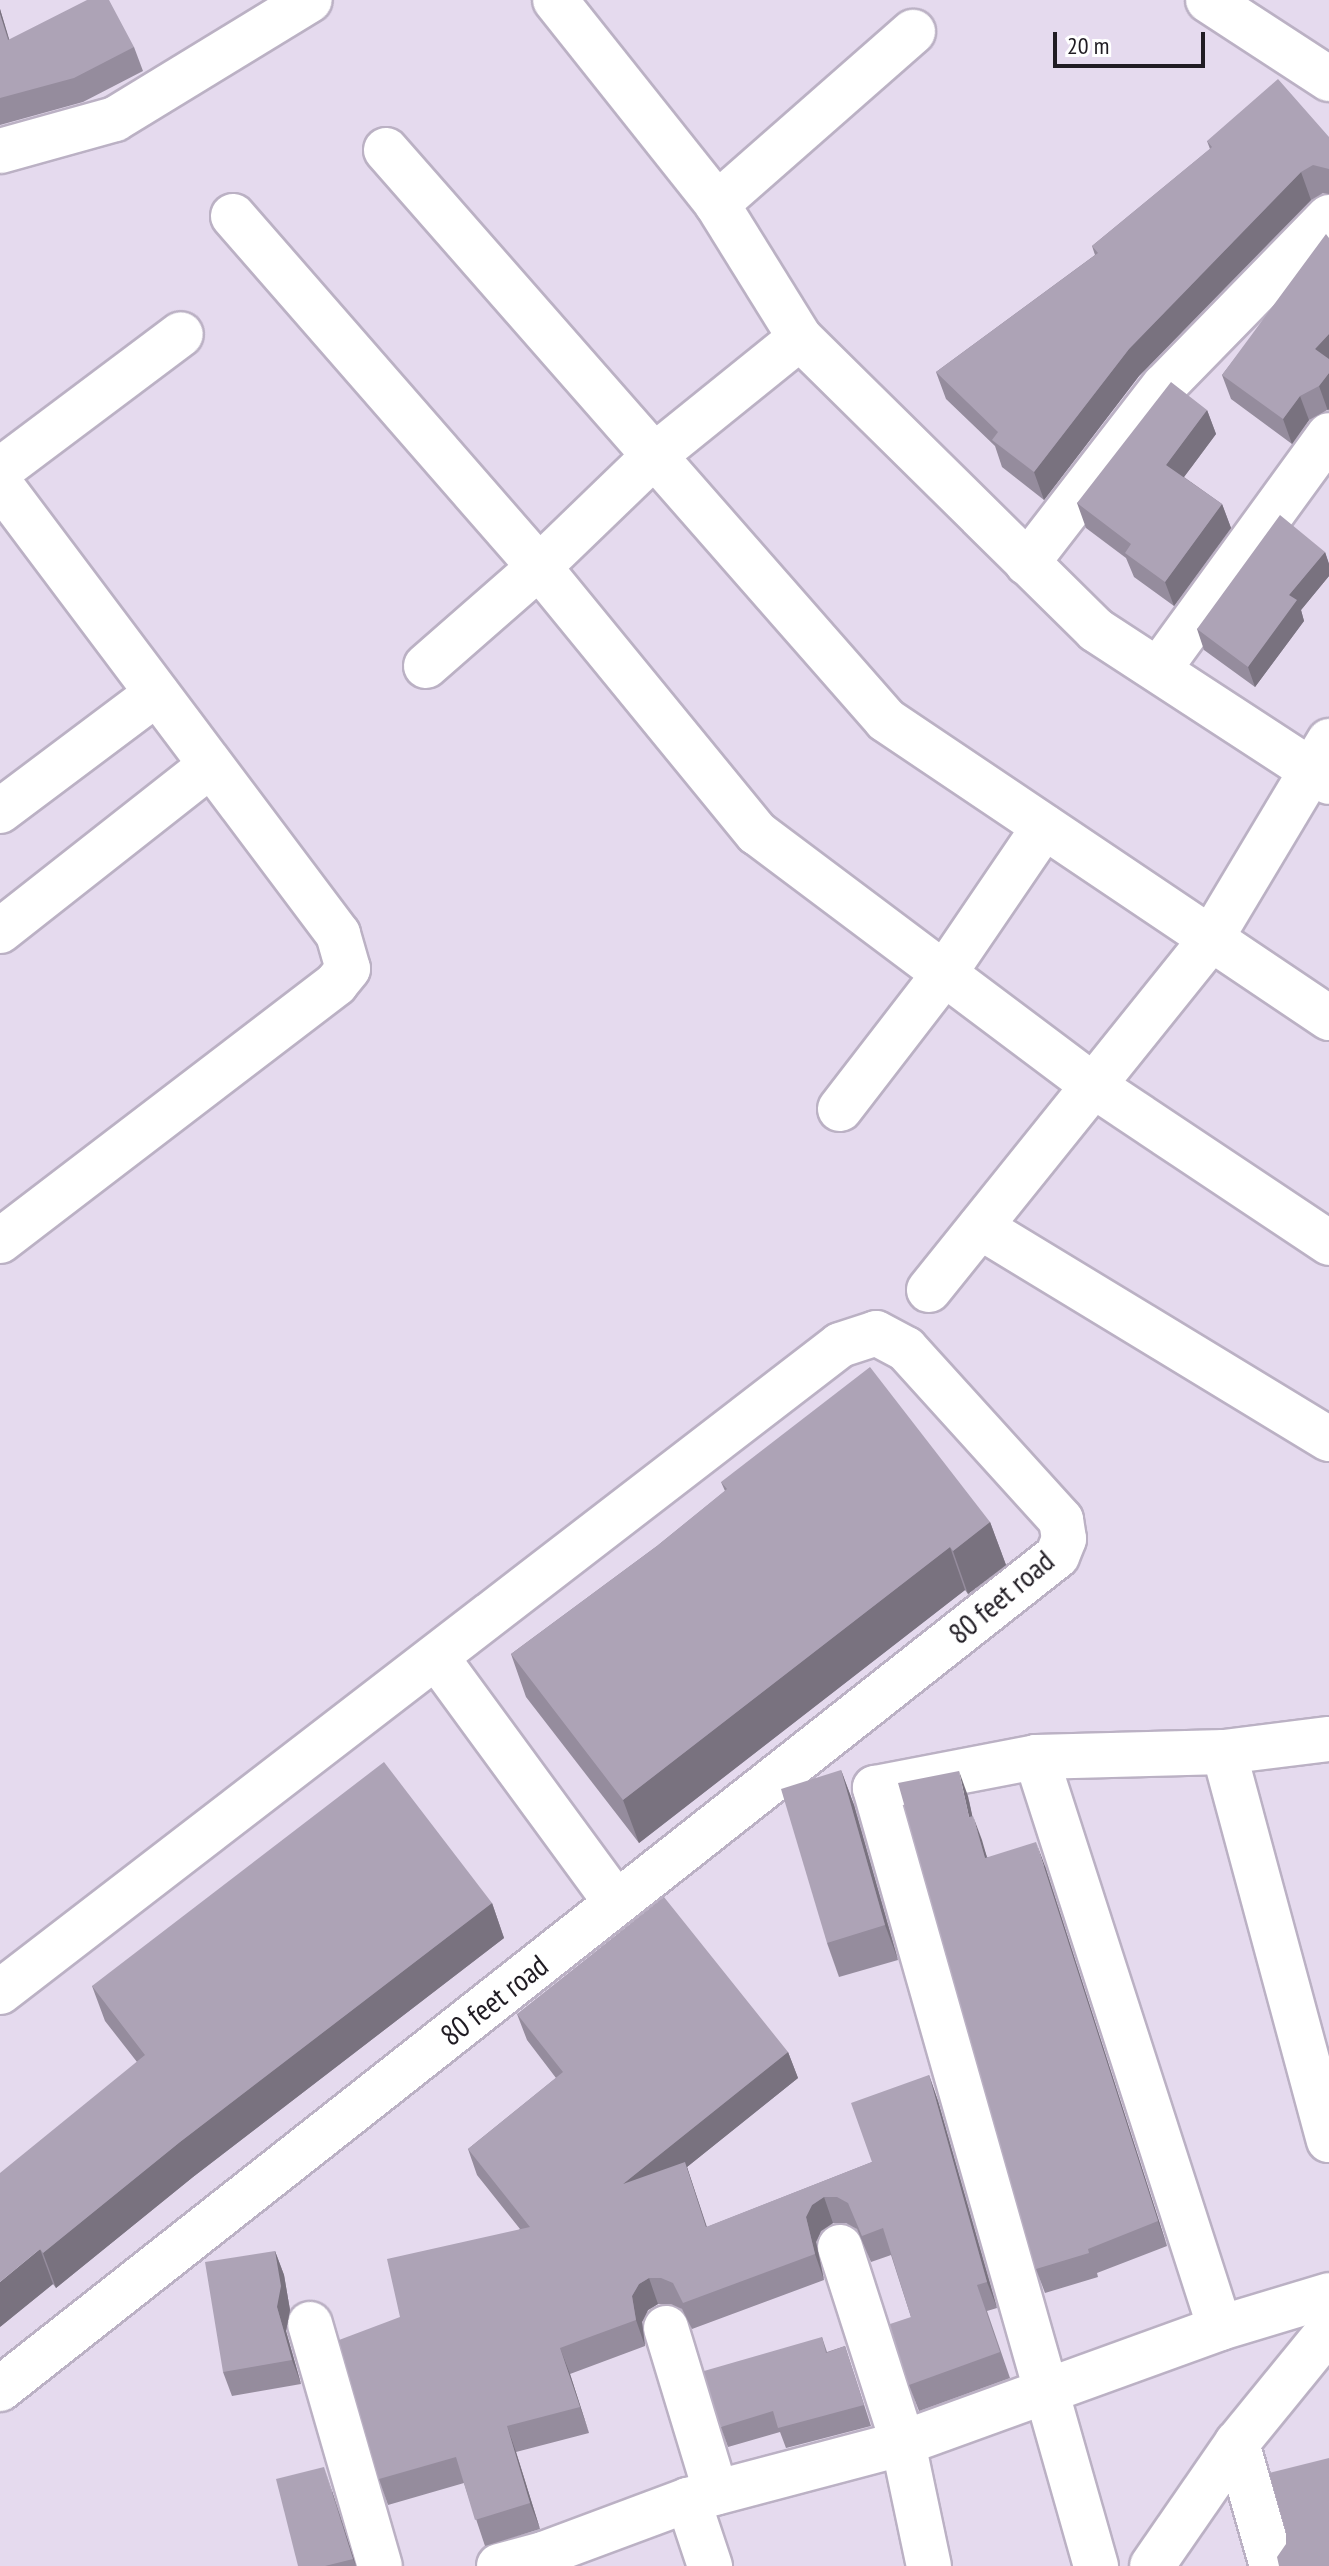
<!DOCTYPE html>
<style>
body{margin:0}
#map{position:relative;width:1329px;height:2566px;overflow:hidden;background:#e5daee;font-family:"PT Sans Narrow",sans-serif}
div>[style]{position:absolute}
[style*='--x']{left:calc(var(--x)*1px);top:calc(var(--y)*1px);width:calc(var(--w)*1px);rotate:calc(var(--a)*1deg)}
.roads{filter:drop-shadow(2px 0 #bbb1c4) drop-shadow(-2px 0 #bbb1c4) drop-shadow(0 2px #bbb1c4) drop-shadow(0 -2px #bbb1c4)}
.minor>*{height:44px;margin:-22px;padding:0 22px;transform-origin:22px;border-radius:22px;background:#fff}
.wall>*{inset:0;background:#958c9d}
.shaded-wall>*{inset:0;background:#79727f}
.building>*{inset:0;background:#ada3b6}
span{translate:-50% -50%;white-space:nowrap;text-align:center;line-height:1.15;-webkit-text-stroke:6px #fff;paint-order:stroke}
.street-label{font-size:30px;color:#201c23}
.scale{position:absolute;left:1053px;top:32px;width:152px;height:36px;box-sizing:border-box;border:4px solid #201c23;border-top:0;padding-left:10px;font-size:24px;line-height:28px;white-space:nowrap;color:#201c23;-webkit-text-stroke:6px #fff;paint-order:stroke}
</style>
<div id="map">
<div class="roads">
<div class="minor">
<div style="--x:555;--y:0;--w:260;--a:51.5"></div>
<div style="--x:717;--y:204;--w:158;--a:58.2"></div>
<div style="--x:800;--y:338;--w:416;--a:44.6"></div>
<div style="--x:1096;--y:630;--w:278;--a:33.1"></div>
<div style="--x:1208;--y:0;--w:145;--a:33.1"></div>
<div style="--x:386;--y:150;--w:758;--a:48.74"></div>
<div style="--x:886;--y:720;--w:534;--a:33.93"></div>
<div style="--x:0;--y:151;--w:119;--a:-15.5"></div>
<div style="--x:115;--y:119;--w:228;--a:-31.4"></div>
<div style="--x:717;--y:204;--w:261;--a:-41.3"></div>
<div style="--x:233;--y:216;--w:466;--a:48.9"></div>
<div style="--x:539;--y:567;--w:344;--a:50.7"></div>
<div style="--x:757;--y:833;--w:421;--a:36.9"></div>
<div style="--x:1094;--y:1086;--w:283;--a:33.7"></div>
<div style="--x:0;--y:470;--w:226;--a:-36.9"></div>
<div style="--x:0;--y:484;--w:563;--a:53.09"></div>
<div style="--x:338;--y:934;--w:36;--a:74"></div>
<div style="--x:348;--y:969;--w:19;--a:129"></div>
<div style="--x:336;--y:984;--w:423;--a:142.6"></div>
<div style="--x:1027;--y:563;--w:224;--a:-52.3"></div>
<div style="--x:1164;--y:386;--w:236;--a:-45.7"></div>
<div style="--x:426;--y:666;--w:150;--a:-41.2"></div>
<div style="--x:539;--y:567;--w:161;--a:-44"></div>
<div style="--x:655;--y:455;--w:186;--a:-38.9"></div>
<div style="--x:1159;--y:669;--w:289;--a:-54"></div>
<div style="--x:0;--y:811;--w:196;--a:-36.9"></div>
<div style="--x:0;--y:931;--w:268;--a:-38.2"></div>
<div style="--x:840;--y:1109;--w:170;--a:-52.4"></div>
<div style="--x:944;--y:974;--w:178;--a:-55.8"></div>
<div style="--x:980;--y:1227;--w:408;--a:31.3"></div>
<div style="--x:929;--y:1290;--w:449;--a:-51.2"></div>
<div style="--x:1210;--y:940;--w:232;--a:-59.1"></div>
<div style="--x:437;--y:1658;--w:303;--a:53.8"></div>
<div style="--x:1224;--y:1752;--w:402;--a:74.9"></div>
<div style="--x:1036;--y:1757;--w:600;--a:72.14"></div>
<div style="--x:0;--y:1992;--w:1060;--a:-37.6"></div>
<div style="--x:840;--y:1345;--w:38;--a:-18"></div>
<div style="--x:876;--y:1333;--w:34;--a:28"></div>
<div style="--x:906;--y:1349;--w:231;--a:47.8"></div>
<div style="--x:1061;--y:1520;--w:19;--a:81"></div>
<div style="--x:1064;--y:1539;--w:18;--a:112"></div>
<div style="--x:1057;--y:1556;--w:1346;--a:141.76"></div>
<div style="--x:840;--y:2247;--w:206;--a:72.2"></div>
<div style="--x:903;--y:2443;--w:126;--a:78.1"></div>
<div style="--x:310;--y:2324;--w:252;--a:73.9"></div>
<div style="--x:666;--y:2328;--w:172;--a:73.1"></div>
<div style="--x:1237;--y:2443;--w:128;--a:74.1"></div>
<div style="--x:688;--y:2500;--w:70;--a:71.6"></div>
<div style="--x:499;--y:2566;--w:46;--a:-15.3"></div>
<div style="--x:543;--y:2554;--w:155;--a:-20.4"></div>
<div style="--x:688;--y:2500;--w:222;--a:-14.8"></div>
<div style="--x:903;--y:2443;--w:337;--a:-19.9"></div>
<div style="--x:1220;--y:2328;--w:114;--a:-16.8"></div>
<div style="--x:1096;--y:2566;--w:809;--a:-105.86"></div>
<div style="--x:875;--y:1788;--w:164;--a:-10.9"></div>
<div style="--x:1036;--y:1757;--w:188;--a:-1.5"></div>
<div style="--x:1224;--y:1752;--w:106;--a:-7.1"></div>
<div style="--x:1152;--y:2566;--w:150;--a:-55.4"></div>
<div style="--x:1237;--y:2443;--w:146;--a:-50.8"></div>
</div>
</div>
<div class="wall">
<div style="clip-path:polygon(0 9px,9px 40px,134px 47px,143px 71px,83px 102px,0 125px)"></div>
<div style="clip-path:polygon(1329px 137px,1329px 194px,1323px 193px,1311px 200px,1139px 376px,1044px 500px,1002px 467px,995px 446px,946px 399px,936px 372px,1095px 255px,1092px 246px,1210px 149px,1207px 141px)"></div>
<div style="clip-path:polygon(1329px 238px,1329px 409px,1309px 420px,1292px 444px,1231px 399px,1222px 375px)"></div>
<div style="clip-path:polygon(1207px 410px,1216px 434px,1184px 477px,1222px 504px,1231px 528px,1174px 606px,1134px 577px,1126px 558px,1086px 528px,1077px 503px)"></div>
<div style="clip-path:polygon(1325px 552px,1329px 564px,1329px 576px,1301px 610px,1304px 621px,1255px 687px,1204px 650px,1197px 629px)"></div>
<div style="clip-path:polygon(721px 1482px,990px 1522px,1006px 1565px,968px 1594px,965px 1590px,639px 1843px,526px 1697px,511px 1654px,657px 1546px,725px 1491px)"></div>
<div style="clip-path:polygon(841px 1770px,854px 1805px,898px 1960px,839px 1977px,827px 1943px)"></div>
<div style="clip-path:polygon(968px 1796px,972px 1816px,987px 1857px,1045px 1866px,1167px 2246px,1097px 2273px,1098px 2277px,1045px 2293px,1036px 2269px)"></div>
<div style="clip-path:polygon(492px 1903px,504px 1938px,193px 2177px,56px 2288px,53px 2284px,0 2327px,137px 2062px,105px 2021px,92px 1986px)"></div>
<div style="clip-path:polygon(517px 2014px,788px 2052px,798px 2078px,687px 2167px,707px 2227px,872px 2162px,929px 2075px,938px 2101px,997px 2308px,987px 2311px,1010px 2378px,919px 2411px,909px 2385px,911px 2317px,891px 2255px,871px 2262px,857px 2229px,846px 2223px,833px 2223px,821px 2231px,816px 2242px,824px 2280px,692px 2329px,682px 2309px,671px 2304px,658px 2304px,648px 2310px,642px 2322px,645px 2346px,570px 2374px,589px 2433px,516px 2452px,540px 2529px,485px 2546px,464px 2483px,388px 2505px,379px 2479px,400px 2317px,520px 2229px,477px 2175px,468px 2149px,556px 2078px,527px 2040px)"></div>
<div style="clip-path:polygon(275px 2251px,284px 2275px,290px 2310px,286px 2331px,301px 2384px,232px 2396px,223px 2372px)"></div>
<div style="clip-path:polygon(822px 2337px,827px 2352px,845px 2346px,871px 2426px,786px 2448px,780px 2432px,728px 2447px,721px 2427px)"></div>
<div style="clip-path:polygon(332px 2491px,356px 2566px,298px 2566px)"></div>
</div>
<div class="shaded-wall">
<div style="clip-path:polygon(0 9px,17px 65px,0 14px)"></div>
<div style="clip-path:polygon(1301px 172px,1311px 200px,1139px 376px,1044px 500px,1034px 472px,1129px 349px)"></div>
<div style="clip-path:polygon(1329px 334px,1329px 367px,1315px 349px)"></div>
<div style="clip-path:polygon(1329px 373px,1329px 409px,1328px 411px,1319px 386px)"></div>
<div style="clip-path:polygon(1300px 396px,1309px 420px,1292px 444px,1283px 419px)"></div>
<div style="clip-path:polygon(1207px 410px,1216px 434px,1175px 489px,1166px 465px)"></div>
<div style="clip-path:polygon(1222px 504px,1231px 528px,1174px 606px,1165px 582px)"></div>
<div style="clip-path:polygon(1325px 552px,1329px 564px,1329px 576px,1301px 610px,1304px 621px,1255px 687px,1248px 667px,1289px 595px)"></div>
<div style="clip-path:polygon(990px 1522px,1006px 1565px,968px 1594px,953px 1551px)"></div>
<div style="clip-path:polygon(950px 1547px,965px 1590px,639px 1843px,623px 1800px)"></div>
<div style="clip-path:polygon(841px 1770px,854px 1805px,898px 1960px,885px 1925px)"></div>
<div style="clip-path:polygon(959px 1771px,968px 1796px,978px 1842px,969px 1817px)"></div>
<div style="clip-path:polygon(973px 1816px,982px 1840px,994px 1882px,985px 1858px)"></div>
<div style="clip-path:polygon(1036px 1842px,1045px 1866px,1167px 2246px,1158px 2221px)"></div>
<div style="clip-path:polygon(492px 1903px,504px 1938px,193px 2177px,56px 2288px,43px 2253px,180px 2142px)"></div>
<div style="clip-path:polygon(788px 2052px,798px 2078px,687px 2167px,715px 2253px,623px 2184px)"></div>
<div style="clip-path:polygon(929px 2075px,938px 2101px,997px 2308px,987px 2282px)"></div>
<div style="clip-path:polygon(824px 2197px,833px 2223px,821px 2231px,816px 2242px,824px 2280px,815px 2254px,806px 2217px,812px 2205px)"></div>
<div style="clip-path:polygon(40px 2249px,53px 2284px,0 2327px,0 2282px)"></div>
<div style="clip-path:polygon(275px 2251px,284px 2275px,290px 2310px,286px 2331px,301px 2384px,292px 2360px,277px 2307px)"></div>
<div style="clip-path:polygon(649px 2278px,658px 2304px,648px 2310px,642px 2322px,645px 2346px,636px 2320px,632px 2296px,639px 2284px)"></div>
<div style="clip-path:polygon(560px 2348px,570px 2374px,589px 2433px,580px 2407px)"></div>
<div style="clip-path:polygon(507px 2426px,516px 2452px,540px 2529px,530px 2503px)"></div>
<div style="clip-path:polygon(324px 2467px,332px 2491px,356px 2566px,353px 2559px)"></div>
</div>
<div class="building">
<div style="clip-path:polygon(87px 0,109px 0,134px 47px,74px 78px,0 98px,0 14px,8px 40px)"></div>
<div style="clip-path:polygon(1278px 79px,1329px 137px,1329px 169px,1313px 165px,1301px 172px,1129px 349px,1034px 472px,992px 440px,998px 432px,936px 372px,1098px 253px,1092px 246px,1212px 147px,1207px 141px)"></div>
<div style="clip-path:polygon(1326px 234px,1329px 238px,1329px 334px,1315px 349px,1329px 359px,1329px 373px,1319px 386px,1300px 396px,1283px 419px,1222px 375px)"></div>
<div style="clip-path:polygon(1171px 382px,1207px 410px,1166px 465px,1222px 504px,1165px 582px,1125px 553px,1131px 544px,1077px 503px)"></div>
<div style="clip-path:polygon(1280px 515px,1325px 552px,1289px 595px,1297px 600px,1248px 667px,1197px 629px)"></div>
<div style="clip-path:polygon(870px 1367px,990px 1522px,953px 1551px,950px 1547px,623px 1800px,511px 1654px,657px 1546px,727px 1489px,721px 1482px)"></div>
<div style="clip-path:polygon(384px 1762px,492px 1903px,180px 2142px,43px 2253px,40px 2249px,0 2282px,0 2173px,145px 2055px,92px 1986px)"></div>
<div style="clip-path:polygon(841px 1770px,885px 1925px,827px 1943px,781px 1789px)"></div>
<div style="clip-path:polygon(959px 1771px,969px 1817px,973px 1816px,985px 1858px,1036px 1842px,1158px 2221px,1088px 2249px,1089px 2253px,1036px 2269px,898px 1783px)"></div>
<div style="clip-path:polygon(664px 1897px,788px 2052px,623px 2184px,685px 2162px,706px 2227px,872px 2162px,851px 2103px,929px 2075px,987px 2282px,977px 2285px,1000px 2352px,909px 2385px,890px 2324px,911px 2317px,883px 2228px,862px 2236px,848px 2203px,837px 2197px,824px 2197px,812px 2205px,806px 2217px,815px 2254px,683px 2303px,673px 2283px,661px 2278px,649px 2278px,639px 2284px,632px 2296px,636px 2320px,560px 2348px,580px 2407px,507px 2426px,530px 2503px,475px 2520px,456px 2457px,379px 2479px,339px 2340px,400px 2317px,387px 2259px,530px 2227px,468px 2149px,563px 2072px,517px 2014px)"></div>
<div style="clip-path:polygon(275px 2251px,281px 2286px,277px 2307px,292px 2360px,223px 2372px,205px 2262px)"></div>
<div style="clip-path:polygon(822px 2337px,826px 2353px,845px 2346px,864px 2405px,778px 2428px,773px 2411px,721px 2427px,704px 2371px)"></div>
<div style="clip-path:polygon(1329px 2458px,1329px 2566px,1279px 2566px,1277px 2557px,1286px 2544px,1286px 2532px,1269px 2473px)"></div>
<div style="clip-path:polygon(324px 2467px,353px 2559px,325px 2566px,298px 2566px,276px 2479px)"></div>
</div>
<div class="street-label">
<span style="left:1001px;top:1597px;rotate:-40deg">80 feet road</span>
<span style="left:494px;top:2000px;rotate:-38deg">80 feet road</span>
</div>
<div class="scale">20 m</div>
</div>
